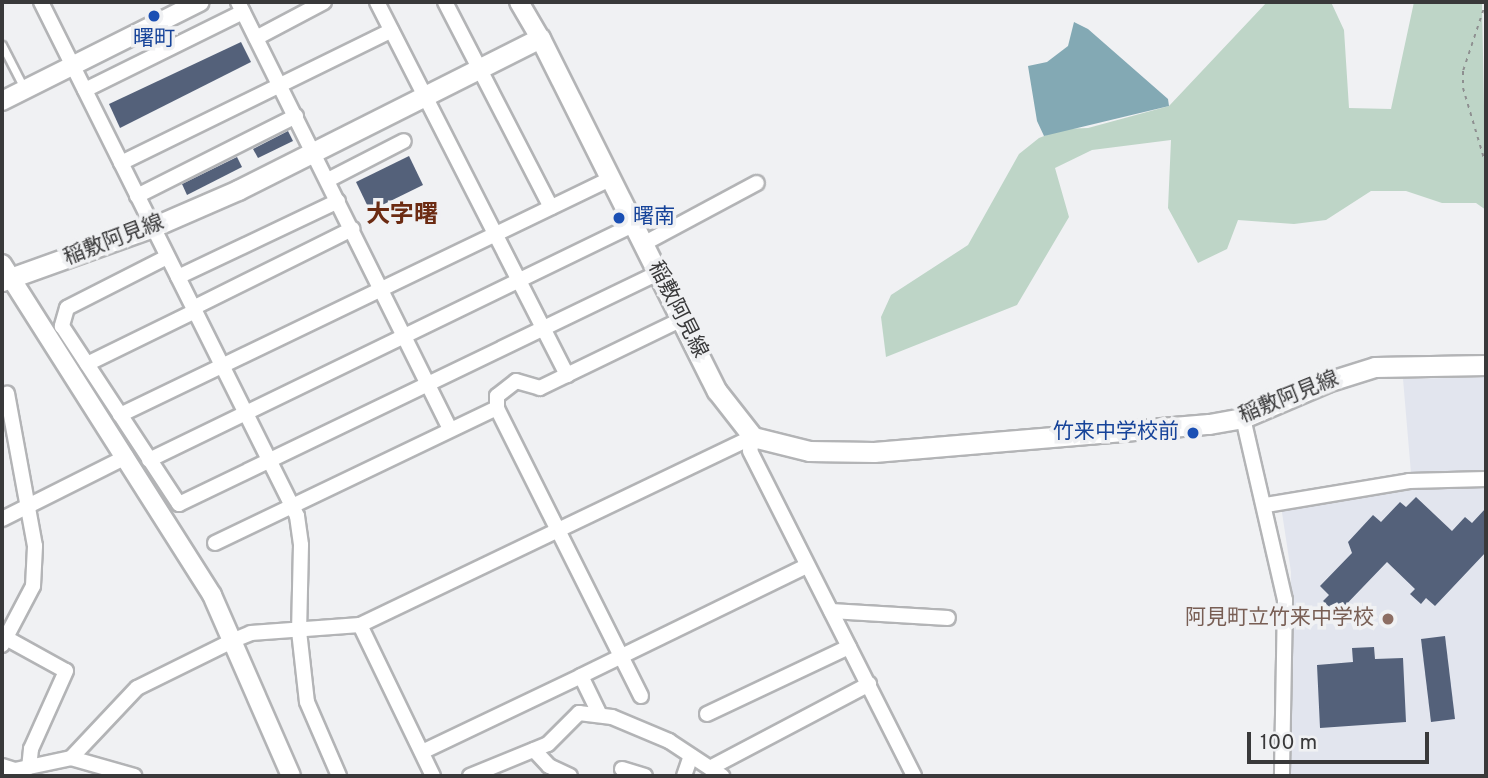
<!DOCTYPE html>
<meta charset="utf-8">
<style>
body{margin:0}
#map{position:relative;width:1488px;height:778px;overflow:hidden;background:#f0f1f3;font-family:Overpass,"Noto Sans JP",sans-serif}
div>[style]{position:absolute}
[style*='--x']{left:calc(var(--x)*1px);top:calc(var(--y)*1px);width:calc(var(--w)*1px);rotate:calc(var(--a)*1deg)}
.built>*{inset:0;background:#e2e5ee}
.green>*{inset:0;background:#bed5c7}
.water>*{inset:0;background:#83a9b4}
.building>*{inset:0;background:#54617a}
.path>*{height:2px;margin-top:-1px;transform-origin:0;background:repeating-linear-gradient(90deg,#8e8f90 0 3.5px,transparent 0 8.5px)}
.roads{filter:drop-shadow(2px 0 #b3b4b6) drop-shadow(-2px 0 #b3b4b6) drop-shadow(0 2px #b3b4b6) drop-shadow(0 -2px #b3b4b6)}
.service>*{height:7px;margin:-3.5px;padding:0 3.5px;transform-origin:3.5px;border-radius:3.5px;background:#fff}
.minor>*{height:14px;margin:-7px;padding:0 7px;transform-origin:7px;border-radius:7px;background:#fff}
.tertiary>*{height:18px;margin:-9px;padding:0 9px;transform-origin:9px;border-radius:9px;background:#fff}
.secondary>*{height:19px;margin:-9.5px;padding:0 9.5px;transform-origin:9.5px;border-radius:9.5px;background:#fff}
.dots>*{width:19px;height:19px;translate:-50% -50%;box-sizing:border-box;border:4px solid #f0f1f3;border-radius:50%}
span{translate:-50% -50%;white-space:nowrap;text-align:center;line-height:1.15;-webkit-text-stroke:7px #f0f1f3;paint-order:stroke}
.transit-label{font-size:21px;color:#164399}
.left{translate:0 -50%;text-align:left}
.right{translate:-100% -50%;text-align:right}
.street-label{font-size:21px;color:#39393a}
.education-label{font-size:21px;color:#785e54}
.quarter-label{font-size:24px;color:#6c2b12;font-weight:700}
.frame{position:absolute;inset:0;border:4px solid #39393a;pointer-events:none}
.scale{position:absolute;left:1247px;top:732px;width:182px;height:32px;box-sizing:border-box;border:4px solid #39393a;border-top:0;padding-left:9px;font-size:21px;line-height:24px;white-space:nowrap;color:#39393a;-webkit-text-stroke:5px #f0f1f3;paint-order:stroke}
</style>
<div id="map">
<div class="built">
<div style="clip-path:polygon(1486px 377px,1486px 776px,1286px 776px,1291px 572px,1281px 506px,1412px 485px,1403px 379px)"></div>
</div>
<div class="green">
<div style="clip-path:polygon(1267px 2px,1331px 2px,1344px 30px,1349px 108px,1391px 109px,1414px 2px,1482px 2px,1486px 210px,1476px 203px,1442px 203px,1406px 191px,1371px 191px,1326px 220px,1294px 224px,1238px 220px,1227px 249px,1198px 263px,1168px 208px,1171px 140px,1092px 150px,1055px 168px,1069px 217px,1017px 305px,886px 357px,881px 317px,891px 295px,968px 245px,1019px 154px,1039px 138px,1062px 129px,1088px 128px,1169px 106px)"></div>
</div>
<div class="water">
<div style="clip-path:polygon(1074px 22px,1088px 29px,1168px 99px,1169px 106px,1044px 136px,1037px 121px,1028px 66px,1047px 62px,1068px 46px)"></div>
</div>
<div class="building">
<div style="clip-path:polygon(241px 42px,251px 62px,120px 128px,109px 104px)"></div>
<div style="clip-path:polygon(288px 131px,293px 141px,258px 158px,253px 149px)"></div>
<div style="clip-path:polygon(409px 156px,423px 185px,370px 211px,356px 182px)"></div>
<div style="clip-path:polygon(237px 157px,242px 167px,187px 195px,182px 184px)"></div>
<div style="clip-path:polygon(1416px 497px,1452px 531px,1465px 517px,1472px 523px,1486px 508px,1486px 552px,1435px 606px,1426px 598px,1421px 604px,1410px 594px,1415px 589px,1387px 562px,1337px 614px,1323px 601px,1329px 595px,1320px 586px,1352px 553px,1348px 542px,1373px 515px,1381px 522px,1400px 502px,1406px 507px)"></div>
<div style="clip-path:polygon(1445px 636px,1455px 719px,1431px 722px,1421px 639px)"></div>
<div style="clip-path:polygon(1374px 647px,1375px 659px,1403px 658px,1406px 722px,1320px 728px,1317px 665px,1353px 662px,1352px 648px)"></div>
</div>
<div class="path">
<div style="--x:1486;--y:2;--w:73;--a:108.4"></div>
<div style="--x:1463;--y:71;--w:17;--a:90"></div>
<div style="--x:1463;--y:88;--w:80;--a:73.4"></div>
</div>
<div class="roads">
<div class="service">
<div style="--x:2;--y:45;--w:48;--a:62.9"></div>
</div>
<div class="minor">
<div style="--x:41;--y:2;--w:574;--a:63.52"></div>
<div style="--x:297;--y:516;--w:29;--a:82"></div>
<div style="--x:301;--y:545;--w:86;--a:91.3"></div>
<div style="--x:299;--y:631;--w:71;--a:83.6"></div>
<div style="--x:307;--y:702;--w:81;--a:66.6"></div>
<div style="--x:238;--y:2;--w:477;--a:63.6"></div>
<div style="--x:377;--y:2;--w:419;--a:63"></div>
<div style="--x:445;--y:2;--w:231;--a:62.7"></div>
<div style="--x:256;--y:38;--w:77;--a:-27.9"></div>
<div style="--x:85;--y:90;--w:176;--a:-26.3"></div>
<div style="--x:121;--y:163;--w:301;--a:-26.1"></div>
<div style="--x:328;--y:180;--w:85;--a:-27.2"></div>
<div style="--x:137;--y:196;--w:178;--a:-26.7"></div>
<div style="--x:643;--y:244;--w:129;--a:-28.2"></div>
<div style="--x:167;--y:257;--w:112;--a:153"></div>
<div style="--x:67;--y:308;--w:19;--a:106"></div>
<div style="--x:62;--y:326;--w:213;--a:56.7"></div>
<div style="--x:179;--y:504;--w:532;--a:-25.75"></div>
<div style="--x:178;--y:277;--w:177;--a:-25.4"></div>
<div style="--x:193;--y:308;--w:178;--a:-26.4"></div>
<div style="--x:87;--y:364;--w:120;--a:-26.1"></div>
<div style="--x:120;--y:415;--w:544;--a:-25.72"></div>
<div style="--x:1243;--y:418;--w:187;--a:77"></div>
<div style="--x:1285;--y:600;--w:176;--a:91"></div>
<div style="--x:753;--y:437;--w:14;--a:102"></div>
<div style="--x:750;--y:451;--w:364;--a:63.2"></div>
<div style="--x:149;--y:460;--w:538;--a:-25.9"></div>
<div style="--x:1266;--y:505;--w:145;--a:-9.5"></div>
<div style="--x:1409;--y:481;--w:77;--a:-1.5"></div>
<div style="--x:2;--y:519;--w:139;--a:-26.6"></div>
<div style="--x:215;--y:543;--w:313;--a:-25.6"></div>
<div style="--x:831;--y:611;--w:117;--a:3.4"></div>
<div style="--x:360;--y:625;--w:168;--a:64.2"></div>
<div style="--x:6;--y:638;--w:68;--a:28.8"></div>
<div style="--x:66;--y:671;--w:85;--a:114.2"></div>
<div style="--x:31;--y:749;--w:18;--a:96"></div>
<div style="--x:2;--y:645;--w:67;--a:-62.3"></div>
<div style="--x:33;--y:586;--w:40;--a:-87.1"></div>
<div style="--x:35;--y:546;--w:155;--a:-100.4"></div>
<div style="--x:641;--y:696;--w:322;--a:-116.6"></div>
<div style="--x:497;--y:408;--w:12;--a:-90"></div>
<div style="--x:497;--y:396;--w:24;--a:-38"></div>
<div style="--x:516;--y:381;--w:25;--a:16"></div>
<div style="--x:540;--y:388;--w:158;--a:-25.9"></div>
<div style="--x:707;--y:714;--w:157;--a:-25.3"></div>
<div style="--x:600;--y:715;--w:43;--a:-116"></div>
<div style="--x:581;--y:676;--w:251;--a:-26"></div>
<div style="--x:534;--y:750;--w:22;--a:47"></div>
<div style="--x:549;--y:766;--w:23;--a:25"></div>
<div style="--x:422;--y:752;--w:176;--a:-25.5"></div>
<div style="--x:71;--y:758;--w:96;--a:-46.7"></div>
<div style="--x:137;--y:688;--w:108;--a:-26.3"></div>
<div style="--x:234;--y:640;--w:18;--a:-22"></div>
<div style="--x:251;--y:633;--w:109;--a:-4.2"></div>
<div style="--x:360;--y:625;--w:436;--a:-25.6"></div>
<div style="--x:2;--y:766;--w:14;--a:17"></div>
<div style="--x:15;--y:770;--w:57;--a:-12.1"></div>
<div style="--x:71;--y:758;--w:66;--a:15.9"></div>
<div style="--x:710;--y:768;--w:180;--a:-27.8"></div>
<div style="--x:622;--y:769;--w:24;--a:17"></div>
<div style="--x:470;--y:776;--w:84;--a:-22.3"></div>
<div style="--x:548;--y:744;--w:44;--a:-45"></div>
<div style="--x:579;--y:713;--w:33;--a:7"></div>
<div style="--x:612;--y:717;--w:62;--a:22.8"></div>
<div style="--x:669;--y:741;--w:64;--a:33.4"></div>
<div style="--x:684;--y:776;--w:21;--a:-71"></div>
</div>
<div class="tertiary">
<div style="--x:519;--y:2;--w:42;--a:59.7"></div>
<div style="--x:2;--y:101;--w:221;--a:-26.6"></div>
<div style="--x:2;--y:264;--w:392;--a:57.6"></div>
<div style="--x:212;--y:595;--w:197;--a:66.4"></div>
</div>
<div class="secondary">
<div style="--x:2;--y:281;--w:160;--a:-19.7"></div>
<div style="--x:153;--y:227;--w:93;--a:-23.5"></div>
<div style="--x:238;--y:190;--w:338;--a:-26.7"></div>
<div style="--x:540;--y:38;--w:395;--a:63.4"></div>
<div style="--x:717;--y:391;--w:58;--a:52"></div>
<div style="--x:753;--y:437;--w:58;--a:14"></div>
<div style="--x:809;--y:451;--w:65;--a:0.9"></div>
<div style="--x:874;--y:452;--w:336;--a:-4.8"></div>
<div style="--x:1209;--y:424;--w:35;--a:-10"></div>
<div style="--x:1243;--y:418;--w:91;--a:-23.2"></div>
<div style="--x:1327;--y:382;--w:50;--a:-17.4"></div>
<div style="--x:1375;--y:367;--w:111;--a:-1"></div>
</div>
</div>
<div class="dots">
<div style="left:154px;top:16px;background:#1a4fb4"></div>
<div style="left:619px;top:218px;background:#1a4fb4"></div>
<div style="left:1193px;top:433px;background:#1a4fb4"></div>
<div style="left:1388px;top:619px;background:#8d6e63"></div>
</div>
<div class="transit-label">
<span style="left:154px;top:40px">曙町</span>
<span class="left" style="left:633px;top:218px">曙南</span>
<span class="right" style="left:1179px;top:433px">竹来中学校前</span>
</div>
<div class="street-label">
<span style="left:114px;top:241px;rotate:-21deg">稲敷阿見線</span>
<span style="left:677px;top:310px;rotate:63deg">稲敷阿見線</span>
<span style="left:1289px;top:398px;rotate:-22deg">稲敷阿見線</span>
</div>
<div class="education-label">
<span class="right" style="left:1374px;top:619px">阿見町立竹来中学校</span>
</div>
<div class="quarter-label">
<span style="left:402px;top:217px">大字曙</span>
</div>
<div class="frame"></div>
<div class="scale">100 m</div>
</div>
